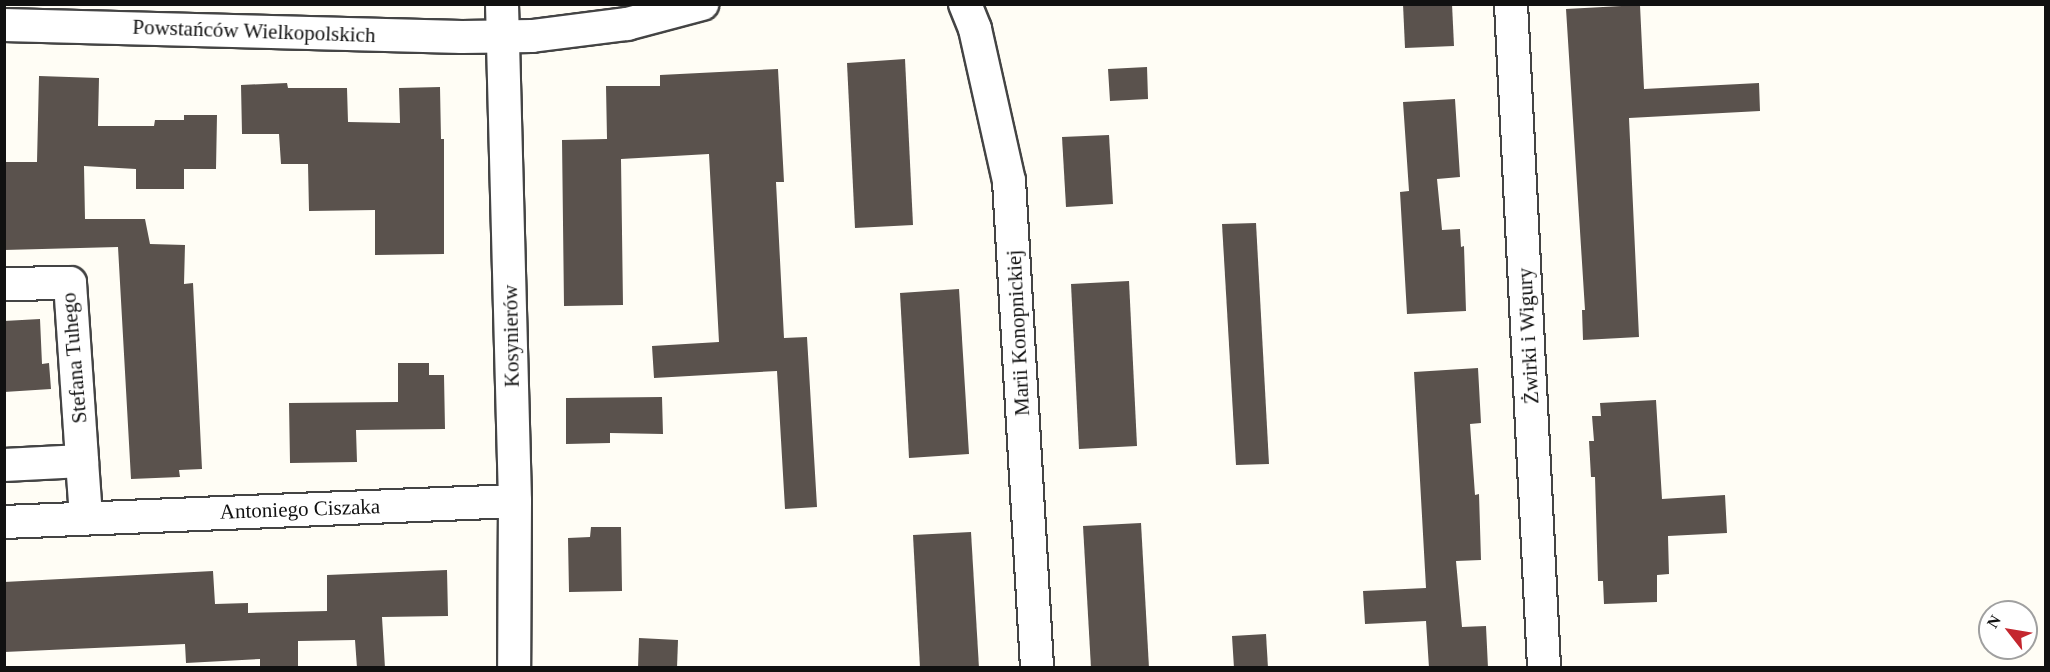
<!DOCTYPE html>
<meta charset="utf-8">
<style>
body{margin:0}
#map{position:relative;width:2050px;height:672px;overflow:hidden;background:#fffdf5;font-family:Georgia,serif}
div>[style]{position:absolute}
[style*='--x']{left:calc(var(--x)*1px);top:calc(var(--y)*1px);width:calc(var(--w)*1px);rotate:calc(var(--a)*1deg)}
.building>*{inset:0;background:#5a524d}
.roads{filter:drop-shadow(2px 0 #444) drop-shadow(-2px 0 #444) drop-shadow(0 2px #444) drop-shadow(0 -2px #444)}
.street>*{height:32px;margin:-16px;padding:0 16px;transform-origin:16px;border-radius:16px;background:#fff}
span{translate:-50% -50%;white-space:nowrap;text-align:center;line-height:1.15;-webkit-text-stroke:6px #fff;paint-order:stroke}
.street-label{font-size:21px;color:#111}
.frame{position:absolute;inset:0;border:6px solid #111;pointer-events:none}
.north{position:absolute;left:1978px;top:600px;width:60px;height:60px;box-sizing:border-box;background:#fff;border:2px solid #a0a0a0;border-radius:50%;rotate:301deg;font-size:16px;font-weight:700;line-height:24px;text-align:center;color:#111}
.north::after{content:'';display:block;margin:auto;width:21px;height:27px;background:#c4262e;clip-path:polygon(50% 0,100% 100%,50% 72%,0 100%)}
</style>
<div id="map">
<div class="building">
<div style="clip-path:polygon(1403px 4px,1452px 4px,1454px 46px,1405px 48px)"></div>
<div style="clip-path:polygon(1640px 5px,1644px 89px,1759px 83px,1760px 111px,1629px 118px,1639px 337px,1583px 340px,1582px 310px,1585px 310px,1566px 9px)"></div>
<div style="clip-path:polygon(905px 59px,913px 225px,855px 228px,847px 63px)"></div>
<div style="clip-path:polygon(1147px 67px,1148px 99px,1110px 101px,1108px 69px)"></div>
<div style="clip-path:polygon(778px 69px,784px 182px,776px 182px,784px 338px,807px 337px,817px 507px,785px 509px,777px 371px,654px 378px,652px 346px,719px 342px,709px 154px,621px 159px,623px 305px,564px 306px,562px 140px,607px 139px,606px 86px,660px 86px,660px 75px)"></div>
<div style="clip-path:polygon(39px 76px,99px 78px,98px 126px,154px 126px,155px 120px,184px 120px,184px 115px,217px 115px,216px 169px,184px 169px,184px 189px,136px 189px,136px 169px,84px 166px,85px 219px,145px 219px,150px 244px,185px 245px,184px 284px,193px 283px,202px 469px,179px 470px,180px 477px,131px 479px,118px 247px,4px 250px,4px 162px,37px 162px)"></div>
<div style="clip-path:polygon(287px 83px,288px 88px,347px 88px,348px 122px,400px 123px,399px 88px,440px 87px,441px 139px,444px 139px,444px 254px,375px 255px,375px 210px,309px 211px,308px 164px,281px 164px,279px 134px,242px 134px,241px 85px)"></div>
<div style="clip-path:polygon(1455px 99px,1460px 177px,1437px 179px,1442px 230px,1460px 229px,1461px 247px,1464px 246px,1466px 311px,1407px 314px,1400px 192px,1409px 191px,1403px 102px)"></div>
<div style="clip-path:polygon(1109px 135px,1113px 204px,1066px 207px,1062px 137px)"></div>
<div style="clip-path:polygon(1256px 223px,1269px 464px,1236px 465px,1222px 224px)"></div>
<div style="clip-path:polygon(1129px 281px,1137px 446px,1079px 449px,1071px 284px)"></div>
<div style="clip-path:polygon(959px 289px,969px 454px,909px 458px,900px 293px)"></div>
<div style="clip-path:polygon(40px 319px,42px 364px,49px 363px,51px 389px,4px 392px,4px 321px)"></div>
<div style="clip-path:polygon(398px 363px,429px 363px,429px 375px,444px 375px,445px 429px,356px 430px,357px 462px,290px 463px,289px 403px,398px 402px)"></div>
<div style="clip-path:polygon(1478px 368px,1481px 423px,1470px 424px,1475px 495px,1479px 494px,1481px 560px,1456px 561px,1462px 627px,1486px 626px,1488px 668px,1429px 668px,1426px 621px,1365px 624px,1363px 591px,1426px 588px,1414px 372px)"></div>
<div style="clip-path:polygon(662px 397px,663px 434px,610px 433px,610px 443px,566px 444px,566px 398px)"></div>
<div style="clip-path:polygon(1656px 400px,1662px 499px,1725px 495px,1727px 533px,1668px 536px,1669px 574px,1657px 575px,1657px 602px,1604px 604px,1603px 581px,1598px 581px,1595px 477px,1591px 477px,1589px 441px,1594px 441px,1592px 416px,1601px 416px,1600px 403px)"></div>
<div style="clip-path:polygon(1141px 523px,1149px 668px,1091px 668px,1083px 526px)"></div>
<div style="clip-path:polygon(591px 527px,621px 527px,622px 591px,569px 592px,568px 538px,590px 537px)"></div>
<div style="clip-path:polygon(971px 532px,979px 668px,920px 668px,913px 535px)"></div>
<div style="clip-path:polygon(447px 570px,448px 616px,382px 617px,385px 668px,357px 668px,355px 640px,298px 641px,298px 668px,260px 668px,260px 659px,186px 663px,185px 644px,4px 652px,4px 582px,213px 571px,215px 604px,248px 603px,248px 613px,327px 611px,327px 575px)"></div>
<div style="clip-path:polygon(1266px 634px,1268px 668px,1234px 668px,1232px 636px)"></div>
<div style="clip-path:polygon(639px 638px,678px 640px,677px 668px,638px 668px)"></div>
</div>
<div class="roads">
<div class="street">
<div style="--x:502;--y:4;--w:497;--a:88.5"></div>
<div style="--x:515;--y:501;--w:167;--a:90.3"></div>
<div style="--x:965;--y:4;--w:27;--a:68"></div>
<div style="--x:975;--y:29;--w:156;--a:77.4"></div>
<div style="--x:1009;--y:181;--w:488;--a:86.7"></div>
<div style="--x:1511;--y:4;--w:665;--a:87.15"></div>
<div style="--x:4;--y:25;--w:458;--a:1.5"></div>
<div style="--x:462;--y:37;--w:70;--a:-0.8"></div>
<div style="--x:532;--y:36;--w:96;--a:-7.2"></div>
<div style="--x:627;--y:24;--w:78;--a:-14.9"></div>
<div style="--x:4;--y:284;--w:66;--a:-0.9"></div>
<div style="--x:70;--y:283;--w:178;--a:86.1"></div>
<div style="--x:4;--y:465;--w:78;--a:-2.9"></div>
<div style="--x:82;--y:461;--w:56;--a:85.9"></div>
<div style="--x:4;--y:522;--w:511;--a:-2.35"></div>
</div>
</div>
<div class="street-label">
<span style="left:254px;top:31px;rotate:2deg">Powstańców Wielkopolskich</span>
<span style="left:1018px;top:333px;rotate:-93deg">Marii Konopnickiej</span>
<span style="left:511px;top:336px;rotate:-91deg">Kosynierów</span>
<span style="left:1528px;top:336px;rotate:-93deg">Żwirki i Wigury</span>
<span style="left:74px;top:358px;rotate:-95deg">Stefana Tuhego</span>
<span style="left:300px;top:509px;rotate:-2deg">Antoniego Ciszaka</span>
</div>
<div class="frame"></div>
<div class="north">N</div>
</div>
